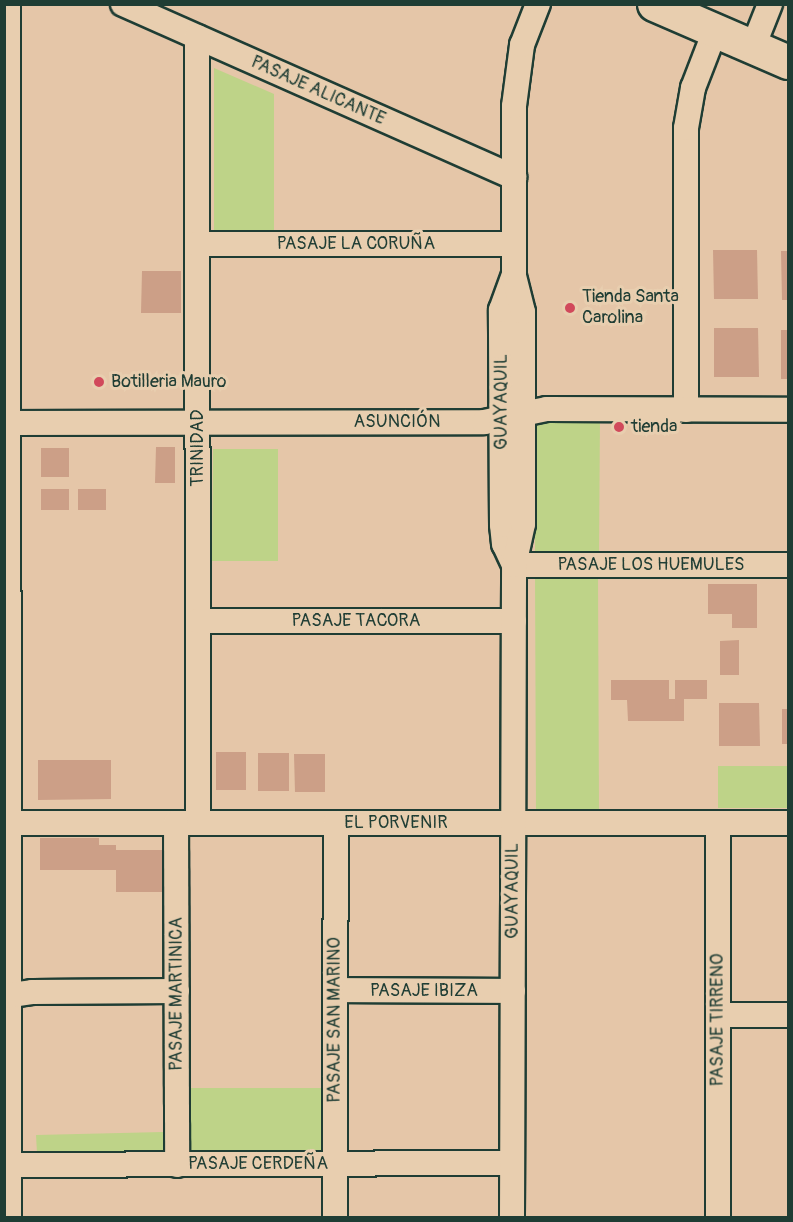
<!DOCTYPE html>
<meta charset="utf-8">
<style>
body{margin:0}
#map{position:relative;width:793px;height:1222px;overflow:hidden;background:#e5c6a8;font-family:Pangolin,sans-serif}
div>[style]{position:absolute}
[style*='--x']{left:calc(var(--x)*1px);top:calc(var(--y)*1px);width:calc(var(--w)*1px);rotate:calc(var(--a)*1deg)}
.green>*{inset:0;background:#bed388}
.building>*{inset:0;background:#cc9f87}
.roads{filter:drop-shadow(2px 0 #1f3d34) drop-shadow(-2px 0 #1f3d34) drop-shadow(0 2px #1f3d34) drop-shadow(0 -2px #1f3d34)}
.street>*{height:24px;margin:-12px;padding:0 12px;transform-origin:12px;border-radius:12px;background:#e8ceaf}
.secondary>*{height:33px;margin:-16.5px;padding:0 16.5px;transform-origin:16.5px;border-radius:16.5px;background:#e8ceaf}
.dots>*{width:16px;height:16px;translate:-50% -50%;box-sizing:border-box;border:3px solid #e8ceaf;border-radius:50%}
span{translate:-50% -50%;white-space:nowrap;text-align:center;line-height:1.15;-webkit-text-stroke:6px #e8ceaf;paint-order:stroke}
.street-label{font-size:18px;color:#1f3d34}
.poi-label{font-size:18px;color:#1f3d34}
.left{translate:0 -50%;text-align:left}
.frame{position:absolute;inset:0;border:6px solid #1f3d34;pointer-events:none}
</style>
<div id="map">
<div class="green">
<div style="clip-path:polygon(214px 68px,274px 94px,274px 230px,214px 230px)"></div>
<div style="clip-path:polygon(535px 417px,600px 417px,599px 555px,535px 555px)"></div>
<div style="clip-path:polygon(213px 449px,278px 449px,278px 561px,212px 561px)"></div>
<div style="clip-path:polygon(535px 573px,598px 573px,599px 812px,536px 812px)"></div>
<div style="clip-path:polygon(718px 766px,788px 766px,788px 808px,718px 808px)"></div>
<div style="clip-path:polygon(186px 1088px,330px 1088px,330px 1152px,186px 1152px)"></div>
<div style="clip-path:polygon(163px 1132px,163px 1150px,37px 1153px,36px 1135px)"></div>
</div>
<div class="building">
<div style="clip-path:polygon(713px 250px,757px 250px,758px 299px,714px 299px)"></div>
<div style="clip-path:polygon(781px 251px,788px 251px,788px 300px,782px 300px)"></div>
<div style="clip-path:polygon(142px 271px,181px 271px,181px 313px,141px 313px)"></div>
<div style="clip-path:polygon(714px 328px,758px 328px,759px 377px,714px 377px)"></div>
<div style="clip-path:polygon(781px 330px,788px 330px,788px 379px,781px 379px)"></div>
<div style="clip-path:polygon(156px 447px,175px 447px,175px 483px,155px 483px)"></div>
<div style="clip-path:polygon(41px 448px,69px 448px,69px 477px,41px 477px)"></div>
<div style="clip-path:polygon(41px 489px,69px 489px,69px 510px,41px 510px)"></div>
<div style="clip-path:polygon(78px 489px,106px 489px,106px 510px,78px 510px)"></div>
<div style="clip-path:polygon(708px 584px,757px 584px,757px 628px,732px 628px,732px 614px,708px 614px)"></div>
<div style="clip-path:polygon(739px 640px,739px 675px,720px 675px,720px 641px)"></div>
<div style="clip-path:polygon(611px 680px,669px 680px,669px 699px,675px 699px,675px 680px,707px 680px,707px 699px,684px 699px,684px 721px,628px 721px,627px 700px,611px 700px)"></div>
<div style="clip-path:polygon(719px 703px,759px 703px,760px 746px,719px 746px)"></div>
<div style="clip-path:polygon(782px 709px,788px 709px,788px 744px,782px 744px)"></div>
<div style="clip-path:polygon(216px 752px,246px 752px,246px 790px,216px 790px)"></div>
<div style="clip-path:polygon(258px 753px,289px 753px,289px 791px,258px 791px)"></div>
<div style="clip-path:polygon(294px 754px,325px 754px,325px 792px,295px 792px)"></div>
<div style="clip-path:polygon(38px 760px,111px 760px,111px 799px,38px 800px)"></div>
<div style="clip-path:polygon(40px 838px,99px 838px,99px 845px,116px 845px,116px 850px,164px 850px,163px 892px,116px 892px,116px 870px,40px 870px)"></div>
</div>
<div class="roads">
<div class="street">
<div style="--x:8;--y:4;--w:1214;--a:89.95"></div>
<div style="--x:123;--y:4;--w:428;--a:23.9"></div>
<div style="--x:197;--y:37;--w:786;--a:89.93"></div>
<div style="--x:753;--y:47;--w:46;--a:-68.4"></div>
<div style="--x:197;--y:244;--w:317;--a:0"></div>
<div style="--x:686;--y:410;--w:282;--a:-90"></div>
<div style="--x:686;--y:128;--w:41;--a:-80.1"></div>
<div style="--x:693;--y:88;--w:61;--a:-68.9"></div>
<div style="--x:4;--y:423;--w:480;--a:-0.1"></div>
<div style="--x:484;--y:422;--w:64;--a:-11.7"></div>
<div style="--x:547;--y:409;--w:241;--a:0.2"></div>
<div style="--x:514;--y:565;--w:23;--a:-115"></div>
<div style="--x:504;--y:544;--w:19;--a:-96"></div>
<div style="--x:502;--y:525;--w:215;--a:-90.3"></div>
<div style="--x:501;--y:310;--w:37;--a:-70"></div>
<div style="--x:514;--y:565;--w:274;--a:0"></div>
<div style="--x:198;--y:621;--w:316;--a:0"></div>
<div style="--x:4;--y:823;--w:784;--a:0"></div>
<div style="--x:176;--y:823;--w:342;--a:89.8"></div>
<div style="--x:718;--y:823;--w:395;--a:90"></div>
<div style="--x:335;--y:990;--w:178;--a:0.3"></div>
<div style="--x:4;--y:996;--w:28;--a:-8"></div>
<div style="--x:32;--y:992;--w:145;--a:-0.4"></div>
<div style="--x:718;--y:1015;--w:70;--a:0"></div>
<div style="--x:4;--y:1165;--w:508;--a:-0.23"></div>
<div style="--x:335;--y:1218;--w:395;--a:-89.9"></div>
<div style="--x:512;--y:1218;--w:653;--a:-89.82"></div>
<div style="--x:514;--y:565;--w:42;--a:-77.6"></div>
<div style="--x:523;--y:524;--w:212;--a:-90"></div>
<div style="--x:523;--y:312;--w:38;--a:-104"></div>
<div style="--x:514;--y:275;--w:169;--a:-90"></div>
<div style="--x:514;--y:106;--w:62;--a:-82.5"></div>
<div style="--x:522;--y:45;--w:44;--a:-68.7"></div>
</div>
<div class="secondary">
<div style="--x:654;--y:4;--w:146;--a:23.4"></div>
</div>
</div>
<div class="dots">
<div style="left:570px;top:308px;background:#d1495b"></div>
<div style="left:99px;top:382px;background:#d1495b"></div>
<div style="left:619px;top:427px;background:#d1495b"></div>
</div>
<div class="street-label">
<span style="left:318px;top:91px;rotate:24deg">PASAJE ALICANTE</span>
<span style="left:356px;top:244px">PASAJE LA CORUÑA</span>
<span style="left:502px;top:402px;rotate:-90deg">GUAYAQUIL</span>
<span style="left:397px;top:422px">ASUNCIÓN</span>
<span style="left:198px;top:448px;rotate:-90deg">TRINIDAD</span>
<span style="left:651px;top:565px">PASAJE LOS HUEMULES</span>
<span style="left:356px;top:621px">PASAJE TACORA</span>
<span style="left:396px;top:823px">EL PORVENIR</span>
<span style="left:513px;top:891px;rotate:-90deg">GUAYAQUIL</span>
<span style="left:424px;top:991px">PASAJE IBIZA</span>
<span style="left:177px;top:994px;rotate:-90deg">PASAJE MARTINICA</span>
<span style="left:335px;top:1020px;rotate:-90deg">PASAJE SAN MARINO</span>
<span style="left:718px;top:1020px;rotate:-90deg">PASAJE TIRRENO</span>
<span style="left:258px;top:1164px">PASAJE CERDEÑA</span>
</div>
<div class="poi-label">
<span class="left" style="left:582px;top:308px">Tienda Santa<br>Carolina</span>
<span class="left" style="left:111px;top:382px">Botilleria Mauro</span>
<span class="left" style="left:631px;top:427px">tienda</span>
</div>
<div class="frame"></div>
</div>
